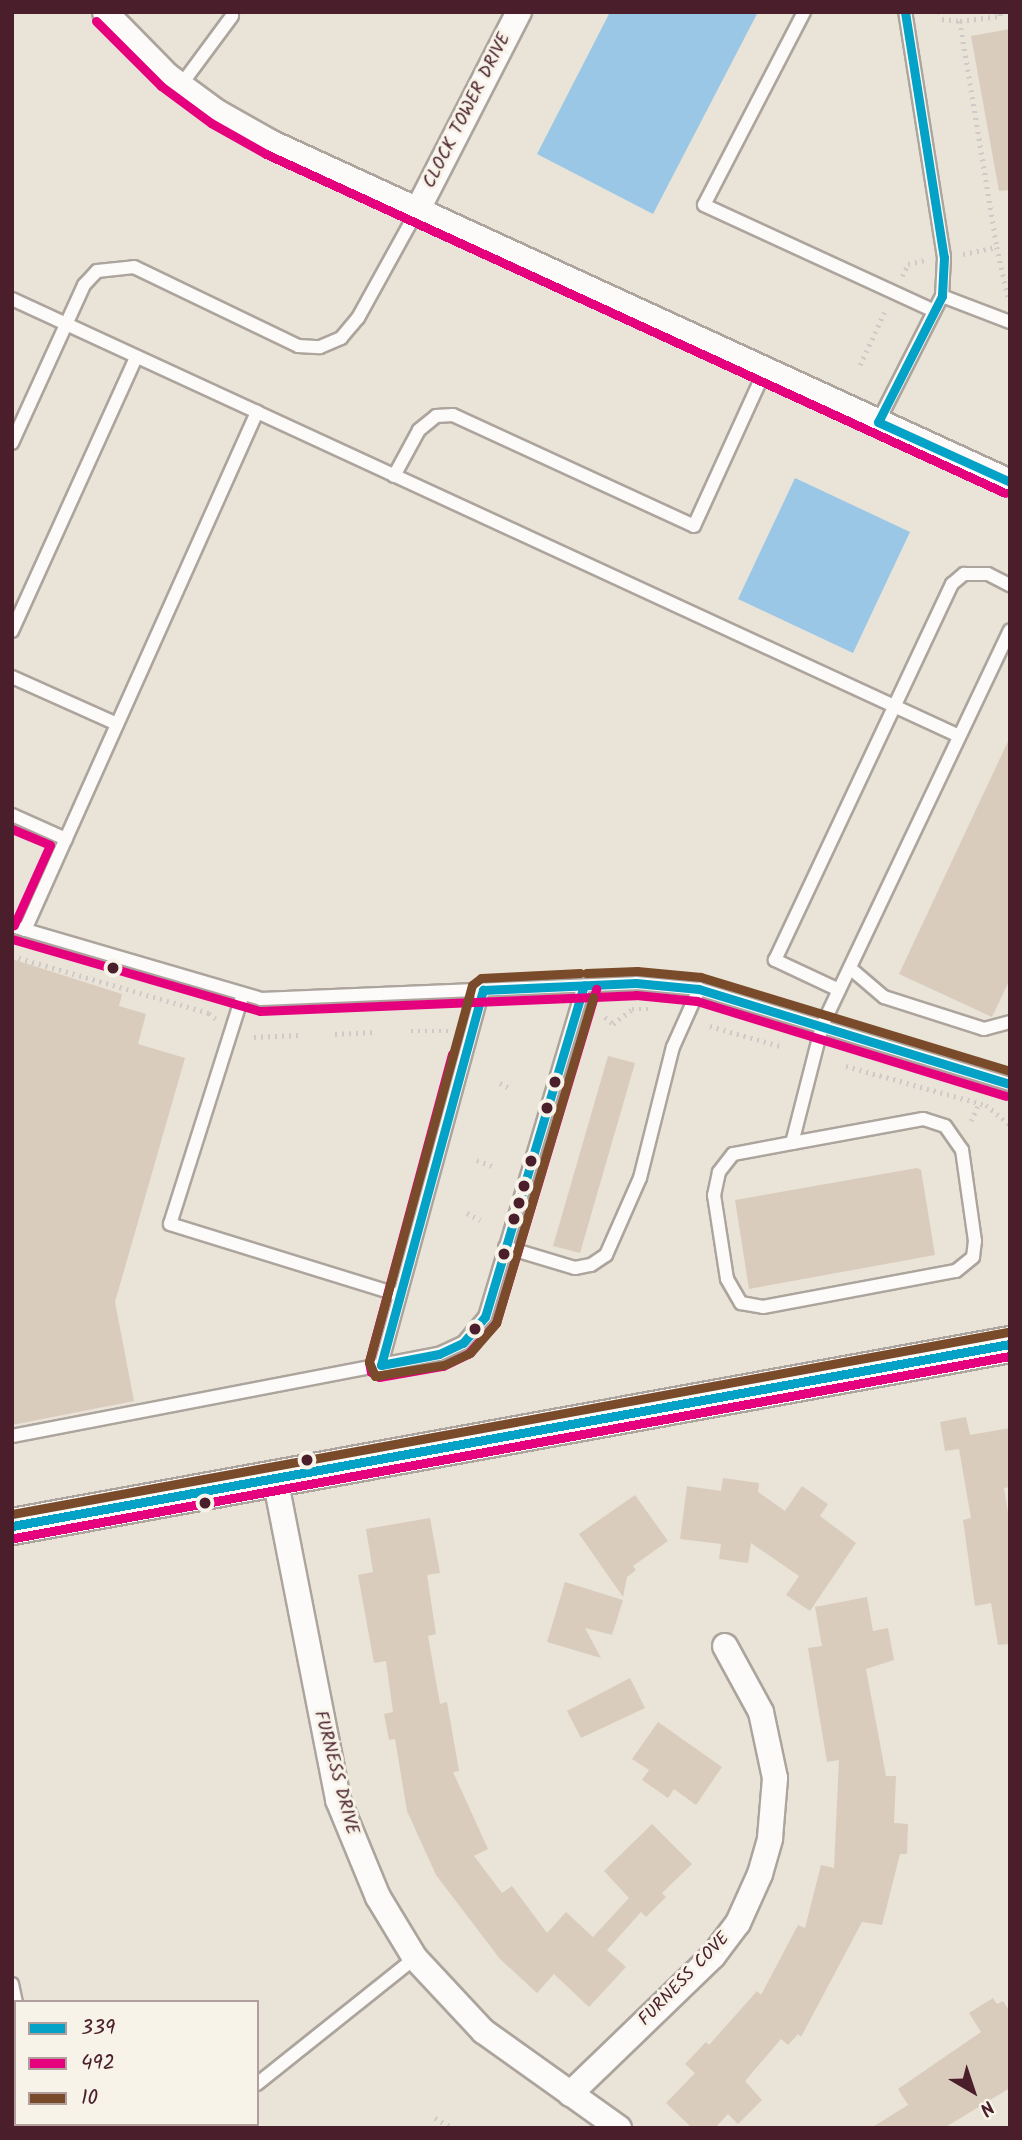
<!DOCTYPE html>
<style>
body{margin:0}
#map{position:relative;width:1022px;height:2140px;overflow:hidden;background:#e9e4d7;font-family:Kalam,sans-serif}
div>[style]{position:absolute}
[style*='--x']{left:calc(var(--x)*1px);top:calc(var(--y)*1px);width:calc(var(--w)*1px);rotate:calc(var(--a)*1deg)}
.water>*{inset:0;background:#9bc7e7}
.building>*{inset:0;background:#daccbd}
.path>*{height:4.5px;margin-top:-2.25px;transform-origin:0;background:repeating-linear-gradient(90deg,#cfcac8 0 2px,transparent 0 7px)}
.roads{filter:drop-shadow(2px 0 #aca49d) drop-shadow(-2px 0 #aca49d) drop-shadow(0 2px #aca49d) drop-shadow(0 -2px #aca49d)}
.lane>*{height:12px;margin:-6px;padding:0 6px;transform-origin:6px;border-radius:6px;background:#fcfbf9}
.street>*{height:24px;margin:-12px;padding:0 12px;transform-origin:12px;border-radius:12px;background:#fcfbf9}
.secondary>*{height:35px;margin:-17.5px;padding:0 17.5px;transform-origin:17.5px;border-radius:17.5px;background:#fcfbf9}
.bus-1>*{height:9px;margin:-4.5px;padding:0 4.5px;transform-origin:4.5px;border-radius:4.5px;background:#04a2c6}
.bus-2>*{height:9px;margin:-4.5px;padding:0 4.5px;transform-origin:4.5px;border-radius:4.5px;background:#e5007d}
.bus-3>*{height:9px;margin:-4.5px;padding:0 4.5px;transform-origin:4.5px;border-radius:4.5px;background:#7a4b2a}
.dots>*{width:19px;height:19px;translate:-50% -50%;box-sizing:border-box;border:4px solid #f7f3e8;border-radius:50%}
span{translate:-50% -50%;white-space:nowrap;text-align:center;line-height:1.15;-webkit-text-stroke:6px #f7f3e8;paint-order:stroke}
.street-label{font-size:18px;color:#4a1f2b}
.frame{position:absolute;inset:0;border:14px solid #4a1f2b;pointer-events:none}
.legend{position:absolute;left:14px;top:2000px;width:245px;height:126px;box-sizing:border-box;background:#f7f3e8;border:2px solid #b29e9c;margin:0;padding:9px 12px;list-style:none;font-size:21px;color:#4a1f2b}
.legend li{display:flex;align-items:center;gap:14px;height:35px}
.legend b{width:35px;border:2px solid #b29e9c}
.north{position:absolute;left:938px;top:2056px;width:70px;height:70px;-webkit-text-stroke:5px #f7f3e8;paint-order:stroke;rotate:141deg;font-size:19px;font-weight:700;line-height:28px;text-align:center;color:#4a1f2b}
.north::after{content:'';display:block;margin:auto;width:24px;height:32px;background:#4a1f2b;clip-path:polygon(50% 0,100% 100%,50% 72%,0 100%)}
</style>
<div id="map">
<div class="water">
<div style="clip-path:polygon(610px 12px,758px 12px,653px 214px,537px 154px)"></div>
<div style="clip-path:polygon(795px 478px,910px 532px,853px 653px,738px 599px)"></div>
</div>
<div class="building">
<div style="clip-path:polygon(1010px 29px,1010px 190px,999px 191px,971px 36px)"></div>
<div style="clip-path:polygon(1010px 737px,1010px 979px,992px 1017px,899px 974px)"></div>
<div style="clip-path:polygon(12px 959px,122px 994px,119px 1006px,146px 1014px,138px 1044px,185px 1058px,115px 1302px,134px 1401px,12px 1425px)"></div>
<div style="clip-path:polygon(608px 1056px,635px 1063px,580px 1253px,553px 1246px)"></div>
<div style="clip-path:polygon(917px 1168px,921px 1170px,935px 1255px,749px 1289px,735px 1200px)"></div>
<div style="clip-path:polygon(966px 1417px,970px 1435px,1010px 1428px,1010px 1487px,1004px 1488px,1010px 1525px,1010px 1644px,998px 1645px,991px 1603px,975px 1606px,963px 1520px,971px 1518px,959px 1449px,945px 1451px,940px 1422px)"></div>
<div style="clip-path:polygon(723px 1478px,759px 1483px,758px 1492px,785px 1511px,802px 1486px,828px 1504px,820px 1516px,856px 1543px,810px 1611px,786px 1595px,799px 1576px,751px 1543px,748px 1563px,719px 1559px,721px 1544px,680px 1539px,687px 1486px,721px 1491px)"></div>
<div style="clip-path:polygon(635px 1495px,668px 1541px,633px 1566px,636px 1570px,627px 1577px,623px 1597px,579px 1534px)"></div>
<div style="clip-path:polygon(430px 1518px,440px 1573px,427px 1575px,436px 1634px,428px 1636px,440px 1704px,447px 1702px,459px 1771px,453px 1772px,488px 1849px,474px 1856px,502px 1893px,512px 1886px,547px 1933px,566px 1912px,593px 1937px,629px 1898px,604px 1871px,652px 1824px,692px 1864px,662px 1893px,666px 1897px,646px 1917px,641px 1912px,607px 1950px,626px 1967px,589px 2007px,554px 1974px,537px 1993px,500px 1959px,436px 1875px,407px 1811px,395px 1739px,389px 1740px,384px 1714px,393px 1712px,386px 1661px,374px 1663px,358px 1575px,373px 1572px,366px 1529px)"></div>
<div style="clip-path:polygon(565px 1582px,623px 1600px,612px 1635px,585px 1628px,601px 1658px,547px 1642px)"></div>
<div style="clip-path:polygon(867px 1597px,873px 1631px,888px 1628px,894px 1660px,866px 1669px,886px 1776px,896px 1776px,894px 1823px,908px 1824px,907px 1854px,900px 1854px,882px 1925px,862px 1922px,801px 2037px,798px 2034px,788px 2045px,781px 2039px,745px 2081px,762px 2100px,738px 2124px,728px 2114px,715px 2128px,692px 2128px,666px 2103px,695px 2073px,685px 2064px,706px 2042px,709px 2045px,757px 1991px,761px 1995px,798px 1925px,805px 1928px,821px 1865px,834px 1868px,839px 1760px,827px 1762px,808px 1648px,822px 1646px,815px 1607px)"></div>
<div style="clip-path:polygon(630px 1678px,645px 1708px,581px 1738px,567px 1711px)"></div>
<div style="clip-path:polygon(658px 1722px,722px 1767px,696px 1805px,674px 1789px,668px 1798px,642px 1780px,649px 1770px,632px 1759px)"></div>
<div style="clip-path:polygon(993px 1998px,997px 2004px,1003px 2001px,1010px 2012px,1010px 2088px,944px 2128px,871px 2128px,908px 2105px,898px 2089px,981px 2032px,969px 2013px)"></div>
</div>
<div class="path">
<div style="--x:940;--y:12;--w:7;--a:74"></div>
<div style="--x:942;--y:19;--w:18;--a:6"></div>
<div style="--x:960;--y:21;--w:229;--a:80.7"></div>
<div style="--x:960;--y:21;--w:40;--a:-7.1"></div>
<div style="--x:1000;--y:16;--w:4;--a:-90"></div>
<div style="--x:963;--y:254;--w:35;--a:-12"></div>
<div style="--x:997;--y:247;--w:55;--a:77.5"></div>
<div style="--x:902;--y:276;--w:13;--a:-63"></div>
<div style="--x:908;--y:264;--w:17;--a:-13"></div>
<div style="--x:860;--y:365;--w:60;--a:-65.2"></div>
<div style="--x:12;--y:956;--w:205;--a:16.1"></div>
<div style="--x:209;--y:1013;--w:9;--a:41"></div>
<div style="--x:605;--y:1017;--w:11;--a:41"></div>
<div style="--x:613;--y:1024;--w:24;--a:-38"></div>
<div style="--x:632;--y:1009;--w:17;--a:0"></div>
<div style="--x:710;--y:1026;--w:76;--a:16"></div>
<div style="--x:411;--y:1031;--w:41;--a:0"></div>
<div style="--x:335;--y:1034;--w:39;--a:-3"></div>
<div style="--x:254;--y:1037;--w:44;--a:-2.6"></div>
<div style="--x:846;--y:1066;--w:145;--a:15.6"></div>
<div style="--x:986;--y:1105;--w:31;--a:40"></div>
<div style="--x:500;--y:1083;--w:13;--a:27"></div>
<div style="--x:971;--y:1121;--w:20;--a:-66"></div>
<div style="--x:477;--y:1160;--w:16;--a:22"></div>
<div style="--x:467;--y:1213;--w:15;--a:28"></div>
<div style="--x:435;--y:2118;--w:20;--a:30"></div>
</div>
<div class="roads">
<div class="lane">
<div style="--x:804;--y:12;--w:217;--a:117.4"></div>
<div style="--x:704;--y:205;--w:253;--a:24.7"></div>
<div style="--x:181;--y:85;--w:86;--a:-53.5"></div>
<div style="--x:942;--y:296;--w:73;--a:20.9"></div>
<div style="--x:12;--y:299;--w:1043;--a:24.77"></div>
<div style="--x:878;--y:422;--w:141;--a:-63.1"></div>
<div style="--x:942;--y:296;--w:39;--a:-87"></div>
<div style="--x:944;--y:257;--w:248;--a:-99"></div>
<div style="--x:12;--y:443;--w:174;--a:-65.5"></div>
<div style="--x:84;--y:285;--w:19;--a:-47"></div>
<div style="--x:97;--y:271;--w:37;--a:-6"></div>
<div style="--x:134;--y:267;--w:182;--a:25.7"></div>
<div style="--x:298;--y:346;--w:22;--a:3"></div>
<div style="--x:320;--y:347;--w:23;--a:-23"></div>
<div style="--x:341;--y:338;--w:26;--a:-50"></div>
<div style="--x:358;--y:318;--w:122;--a:-61.1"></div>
<div style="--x:394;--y:476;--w:52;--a:-61.5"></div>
<div style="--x:419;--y:430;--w:22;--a:-39"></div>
<div style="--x:436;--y:416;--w:17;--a:-3"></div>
<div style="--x:453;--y:415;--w:265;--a:24.7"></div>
<div style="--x:694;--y:526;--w:171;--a:-65.5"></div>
<div style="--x:12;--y:631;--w:300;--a:-65.6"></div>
<div style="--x:12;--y:677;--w:115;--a:24.1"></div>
<div style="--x:12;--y:815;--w:59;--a:24"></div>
<div style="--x:12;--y:926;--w:259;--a:16.3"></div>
<div style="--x:261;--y:999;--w:375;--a:-2.4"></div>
<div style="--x:636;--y:983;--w:63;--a:5.4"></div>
<div style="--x:699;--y:989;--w:325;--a:17"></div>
<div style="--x:25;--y:930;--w:568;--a:-65.87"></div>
<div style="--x:850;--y:968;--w:45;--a:40.5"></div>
<div style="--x:884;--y:997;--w:105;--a:17.7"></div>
<div style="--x:984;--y:1029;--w:27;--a:-15"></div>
<div style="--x:839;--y:990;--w:71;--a:-154.9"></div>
<div style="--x:775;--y:960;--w:416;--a:-64.8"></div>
<div style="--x:952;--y:584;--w:16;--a:-40"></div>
<div style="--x:964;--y:574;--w:24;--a:0"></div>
<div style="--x:988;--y:574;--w:25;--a:27"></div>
<div style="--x:243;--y:994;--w:241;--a:107.6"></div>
<div style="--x:170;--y:1224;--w:240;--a:17.2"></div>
<div style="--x:792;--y:1143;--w:60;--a:169.4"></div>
<div style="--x:733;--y:1154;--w:23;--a:128"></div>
<div style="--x:719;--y:1172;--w:24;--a:102"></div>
<div style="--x:714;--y:1195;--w:85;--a:81.2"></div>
<div style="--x:727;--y:1279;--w:28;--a:60"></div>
<div style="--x:741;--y:1303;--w:22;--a:10"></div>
<div style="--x:763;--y:1307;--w:196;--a:-10.6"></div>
<div style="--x:956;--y:1271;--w:22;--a:-39"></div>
<div style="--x:973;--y:1257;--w:16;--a:-83"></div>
<div style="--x:975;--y:1241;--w:92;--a:-98.1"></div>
<div style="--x:962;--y:1150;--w:29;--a:-125"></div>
<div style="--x:945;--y:1126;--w:23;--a:-162"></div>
<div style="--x:923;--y:1119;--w:133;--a:169.6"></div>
<div style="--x:792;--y:1143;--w:121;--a:-75.6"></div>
<div style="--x:822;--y:1026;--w:438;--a:-64.6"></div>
<div style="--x:505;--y:1247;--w:73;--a:16.7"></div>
<div style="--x:575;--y:1268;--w:16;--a:-11"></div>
<div style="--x:591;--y:1265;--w:18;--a:-34"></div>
<div style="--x:606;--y:1255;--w:84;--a:-66.2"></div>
<div style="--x:640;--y:1178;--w:135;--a:-75.9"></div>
<div style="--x:673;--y:1047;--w:64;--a:-65.9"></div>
<div style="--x:381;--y:1365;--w:389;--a:-74.8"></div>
<div style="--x:12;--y:1436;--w:435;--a:-10.9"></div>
<div style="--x:439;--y:1354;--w:26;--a:-25"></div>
<div style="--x:463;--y:1343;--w:34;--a:-50"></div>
<div style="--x:485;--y:1317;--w:346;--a:-73.4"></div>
<div style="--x:12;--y:1984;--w:19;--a:78"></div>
<div style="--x:257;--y:2084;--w:202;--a:-38.6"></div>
<div style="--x:30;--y:2128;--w:4;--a:-63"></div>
<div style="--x:203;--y:2128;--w:6;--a:-39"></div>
</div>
<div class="street">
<div style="--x:105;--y:12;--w:90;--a:45.5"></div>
<div style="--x:168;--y:76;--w:61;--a:36.3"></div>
<div style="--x:217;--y:112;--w:63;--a:29.4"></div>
<div style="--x:272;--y:143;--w:812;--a:24.67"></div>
<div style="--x:417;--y:211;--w:224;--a:-62.9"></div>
<div style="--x:275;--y:1478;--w:328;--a:78.9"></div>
<div style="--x:338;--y:1800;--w:105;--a:67.6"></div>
<div style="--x:378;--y:1897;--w:71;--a:58.8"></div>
<div style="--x:415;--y:1958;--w:100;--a:47"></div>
<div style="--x:483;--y:2031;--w:167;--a:35.5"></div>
<div style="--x:570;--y:2094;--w:199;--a:-44"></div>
<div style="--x:713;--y:1956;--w:41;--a:-52.9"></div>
<div style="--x:738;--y:1923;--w:54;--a:-65.8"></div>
<div style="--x:760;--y:1874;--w:37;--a:-74"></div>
<div style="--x:770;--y:1838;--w:60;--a:-85.2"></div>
<div style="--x:775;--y:1778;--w:67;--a:-102"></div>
<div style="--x:761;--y:1712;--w:75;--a:-118.6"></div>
</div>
<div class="secondary">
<div style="--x:12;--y:1526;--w:1014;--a:-10.34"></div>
</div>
</div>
<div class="bus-1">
<div style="--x:905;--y:12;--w:248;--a:81"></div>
<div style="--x:944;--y:257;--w:39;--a:93"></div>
<div style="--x:942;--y:296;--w:141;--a:116.9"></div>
<div style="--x:878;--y:422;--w:145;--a:24.4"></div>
<div style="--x:483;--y:990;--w:153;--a:-2.6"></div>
<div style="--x:636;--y:983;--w:63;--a:5.4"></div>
<div style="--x:699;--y:989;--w:325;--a:17"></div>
<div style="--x:381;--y:1365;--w:59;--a:-10.7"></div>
<div style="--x:439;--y:1354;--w:26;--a:-25"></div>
<div style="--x:463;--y:1343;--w:34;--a:-50"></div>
<div style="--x:485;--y:1317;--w:346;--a:-73.4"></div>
<div style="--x:381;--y:1365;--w:389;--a:-74.8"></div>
<div style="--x:12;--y:1526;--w:1014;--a:-10.34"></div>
</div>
<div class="bus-2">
<div style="--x:96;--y:21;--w:92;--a:45"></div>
<div style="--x:161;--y:86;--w:62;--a:36.5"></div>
<div style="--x:211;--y:123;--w:63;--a:29.4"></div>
<div style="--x:266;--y:154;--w:813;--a:24.64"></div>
<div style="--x:12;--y:829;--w:41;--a:22.8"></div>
<div style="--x:50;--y:845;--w:88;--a:114.2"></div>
<div style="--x:12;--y:939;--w:258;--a:16.2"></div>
<div style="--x:260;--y:1011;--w:376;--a:-2.4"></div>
<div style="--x:636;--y:995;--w:61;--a:5.6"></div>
<div style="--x:697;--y:1001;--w:323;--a:17.1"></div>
<div style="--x:452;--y:1054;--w:319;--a:105.1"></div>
<div style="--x:369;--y:1362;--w:10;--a:79"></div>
<div style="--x:371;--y:1372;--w:9;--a:32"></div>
<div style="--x:379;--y:1377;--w:65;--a:-9.8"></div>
<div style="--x:443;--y:1366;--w:28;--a:-26"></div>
<div style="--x:468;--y:1354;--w:42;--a:-47.9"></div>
<div style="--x:496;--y:1323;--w:349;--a:-73.3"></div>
<div style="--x:14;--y:1538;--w:1012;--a:-10.36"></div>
</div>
<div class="bus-3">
<div style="--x:580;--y:973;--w:99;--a:177.1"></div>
<div style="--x:481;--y:978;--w:11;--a:142"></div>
<div style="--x:472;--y:985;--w:391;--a:105.3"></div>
<div style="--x:369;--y:1362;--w:15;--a:67"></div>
<div style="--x:375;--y:1376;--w:70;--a:-9.1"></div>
<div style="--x:444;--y:1365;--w:29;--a:-25"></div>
<div style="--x:470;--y:1353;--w:40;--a:-49"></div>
<div style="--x:496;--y:1323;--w:340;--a:-73.4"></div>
<div style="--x:586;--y:973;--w:51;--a:-2.2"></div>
<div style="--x:637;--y:971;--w:64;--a:5.4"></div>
<div style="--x:701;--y:977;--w:323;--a:16.9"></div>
<div style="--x:12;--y:1514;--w:1012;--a:-10.36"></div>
</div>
<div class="dots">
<div style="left:113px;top:968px;background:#4a1f2b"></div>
<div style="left:555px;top:1082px;background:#4a1f2b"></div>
<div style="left:547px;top:1108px;background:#4a1f2b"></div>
<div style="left:531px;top:1161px;background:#4a1f2b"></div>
<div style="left:524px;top:1186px;background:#4a1f2b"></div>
<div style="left:519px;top:1203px;background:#4a1f2b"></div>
<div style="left:514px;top:1219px;background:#4a1f2b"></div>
<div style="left:504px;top:1254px;background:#4a1f2b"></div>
<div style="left:475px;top:1329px;background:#4a1f2b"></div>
<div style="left:307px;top:1460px;background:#4a1f2b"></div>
<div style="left:205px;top:1503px;background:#4a1f2b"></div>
</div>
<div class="street-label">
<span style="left:468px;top:111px;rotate:-63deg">CLOCK TOWER DRIVE</span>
<span style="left:335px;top:1773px;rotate:75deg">FURNESS DRIVE</span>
<span style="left:685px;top:1980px;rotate:-46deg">FURNESS COVE</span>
</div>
<div class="frame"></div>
<ul class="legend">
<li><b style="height:9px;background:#04a2c6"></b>339</li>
<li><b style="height:9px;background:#e5007d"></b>492</li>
<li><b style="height:9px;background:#7a4b2a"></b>10</li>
</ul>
<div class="north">N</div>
</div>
